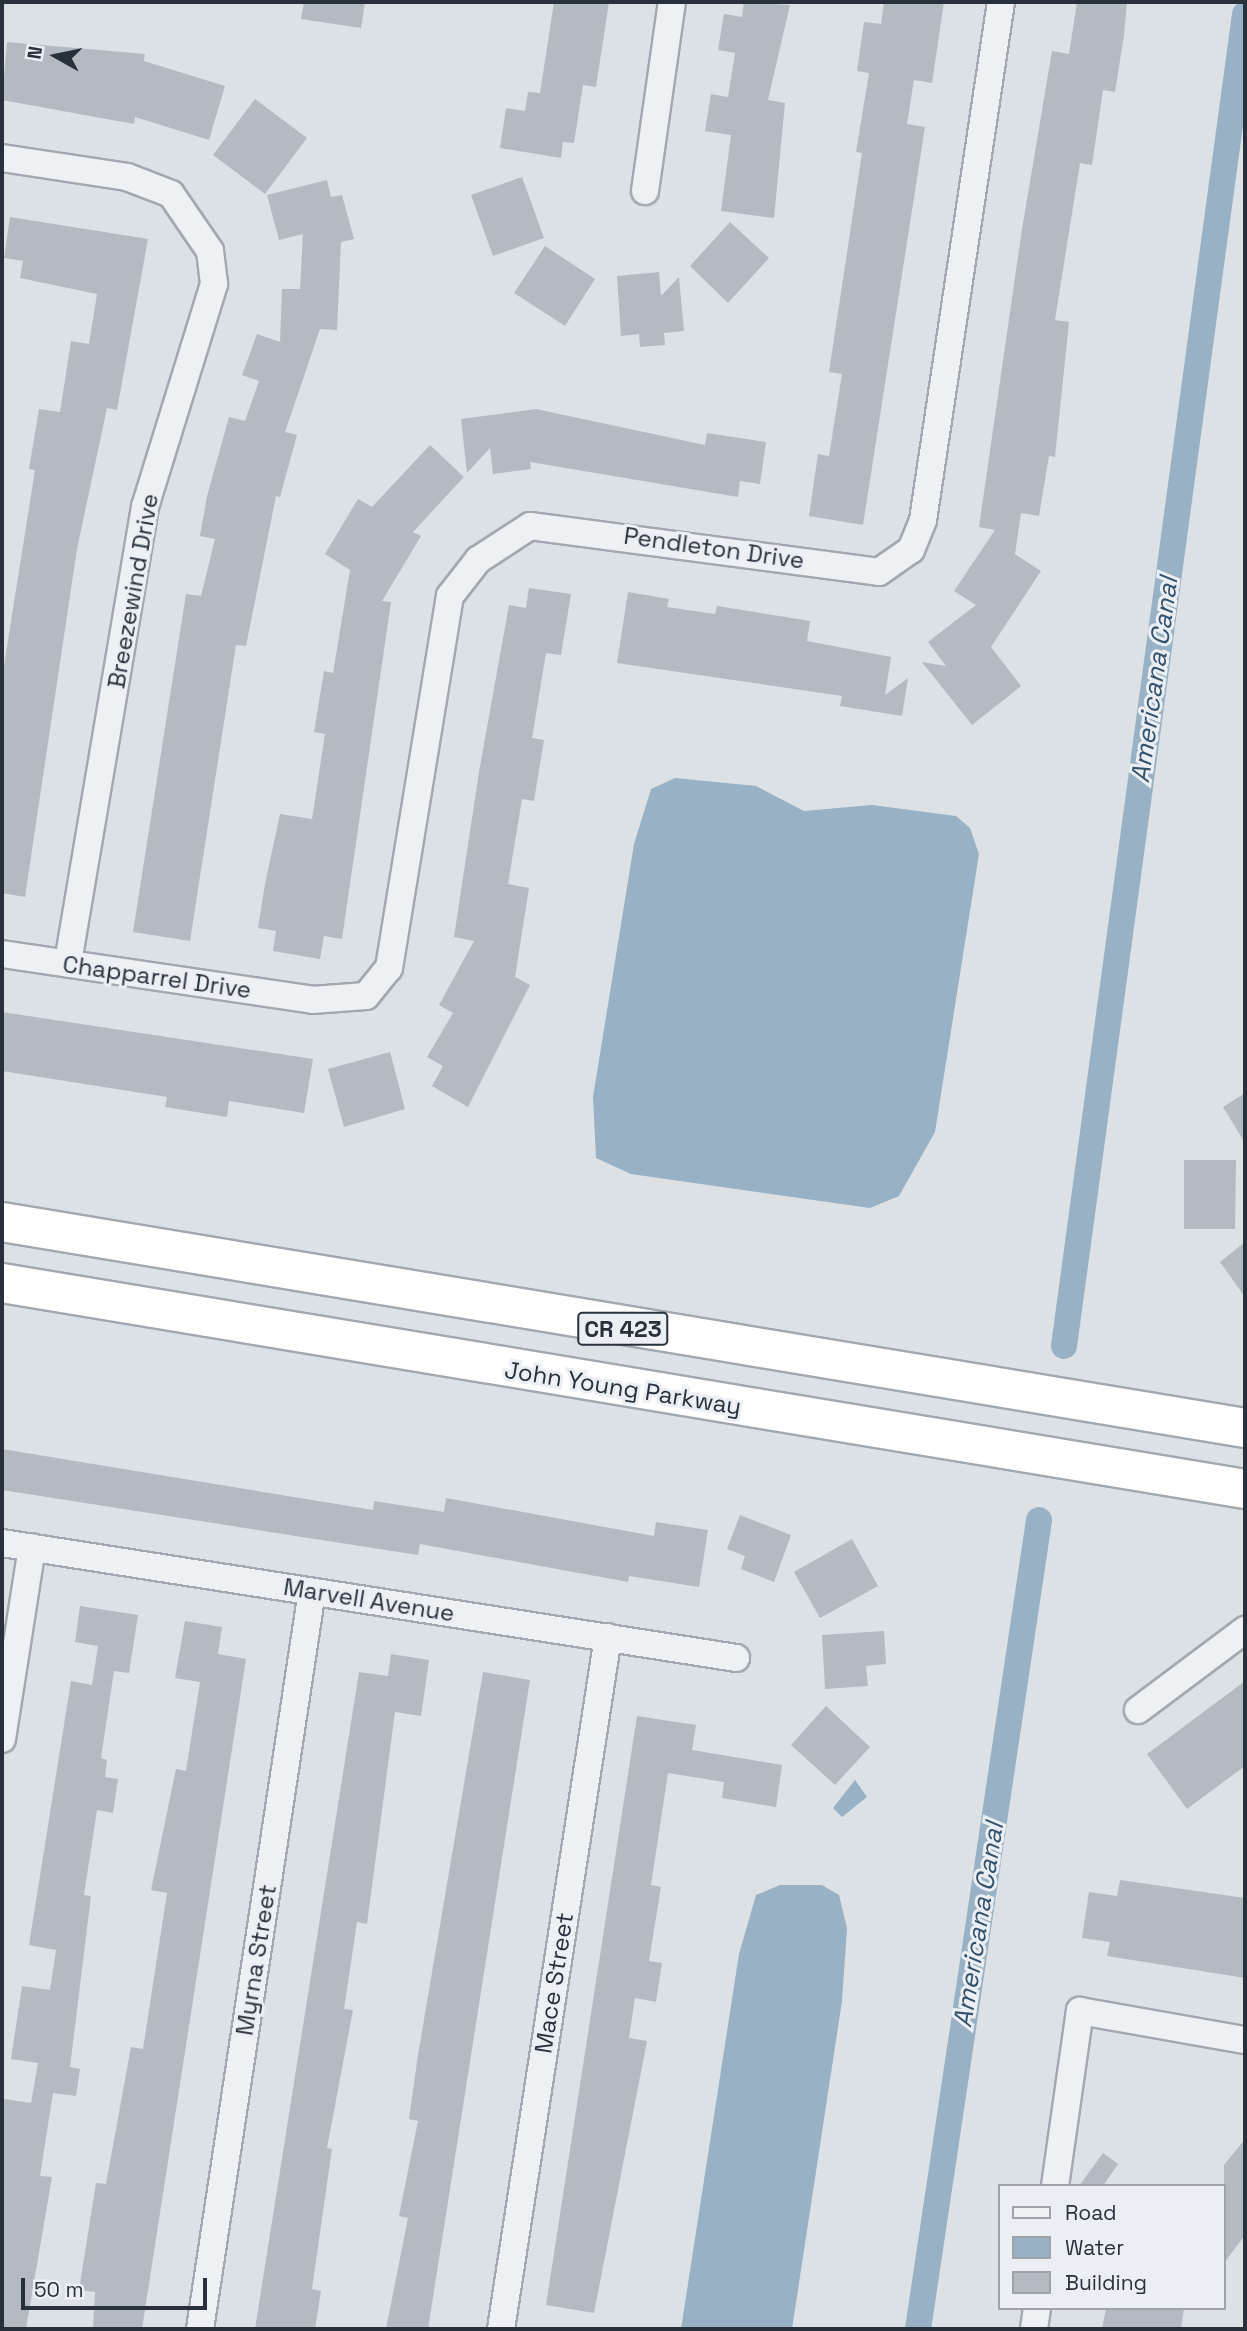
<!DOCTYPE html>
<style>
body{margin:0}
#map{position:relative;width:1247px;height:2331px;overflow:hidden;background:#dce1e6;font-family:"Space Grotesk",sans-serif}
div>[style]{position:absolute}
[style*='--x']{left:calc(var(--x)*1px);top:calc(var(--y)*1px);width:calc(var(--w)*1px);rotate:calc(var(--a)*1deg)}
.water>*{inset:0;background:#98b1c4}
.canal>*{height:26px;margin:-13px;padding:0 13px;transform-origin:13px;border-radius:13px;background:#98b1c4}
.building>*{inset:0;background:#b4bac2}
.roads{filter:drop-shadow(2px 0 #a2a8af) drop-shadow(-2px 0 #a2a8af) drop-shadow(0 2px #a2a8af) drop-shadow(0 -2px #a2a8af)}
.minor>*{height:26px;margin:-13px;padding:0 13px;transform-origin:13px;border-radius:13px;background:#eef1f4}
.trunk>*{height:38px;margin:-19px;padding:0 19px;transform-origin:19px;border-radius:19px;background:#fff}
span{translate:-50% -50%;white-space:nowrap;text-align:center;line-height:1.15;-webkit-text-stroke:6px #ebeff3;paint-order:stroke}
.shield-label span{padding:2px 5px;background:#ebeff3;border:2px solid;border-radius:5px;-webkit-text-stroke-width:0}
.shield-label{font-size:23px;color:#27303b;font-weight:700}
.street-label{font-size:24px;color:#27303b}
.water-label{font-size:26px;color:#33526d;font-style:italic}
.frame{position:absolute;inset:0;border:4px solid #27303b;pointer-events:none}
.legend{position:absolute;left:998px;top:2184px;width:228px;height:126px;box-sizing:border-box;background:#ebeff3;border:2px solid #9da3a9;margin:0;padding:9px 12px;list-style:none;font-size:21px;color:#27303b}
.legend li{display:flex;align-items:center;gap:14px;height:35px}
.legend b{width:35px;border:2px solid #9da3a9}
.north{position:absolute;left:21px;top:21px;width:70px;height:70px;-webkit-text-stroke:5px #ebeff3;paint-order:stroke;rotate:279deg;font-size:19px;font-weight:700;line-height:28px;text-align:center;color:#27303b}
.north::after{content:'';display:block;margin:auto;width:24px;height:32px;background:#27303b;clip-path:polygon(50% 0,100% 100%,50% 72%,0 100%)}
.scale{position:absolute;left:21px;top:2278px;width:186px;height:32px;box-sizing:border-box;border:4px solid #27303b;border-top:0;padding-left:9px;font-size:21px;line-height:24px;white-space:nowrap;color:#27303b;-webkit-text-stroke:5px #ebeff3;paint-order:stroke}
</style>
<div id="map">
<div class="water">
<div style="clip-path:polygon(675px 778px,756px 786px,804px 811px,872px 805px,956px 816px,970px 828px,979px 854px,935px 1132px,899px 1196px,870px 1208px,631px 1174px,596px 1158px,593px 1097px,634px 844px,651px 789px)"></div>
<div style="clip-path:polygon(855px 1780px,867px 1797px,842px 1817px,833px 1808px)"></div>
<div style="clip-path:polygon(780px 1885px,822px 1885px,839px 1895px,847px 1928px,842px 2001px,792px 2329px,681px 2329px,739px 1954px,756px 1895px)"></div>
</div>
<div class="canal">
<div style="--x:1064;--y:1346;--w:1344;--a:-82.26"></div>
<div style="--x:918;--y:2329;--w:818;--a:-81.49"></div>
</div>
<div class="building">
<div style="clip-path:polygon(304px 2px,365px 2px,361px 28px,301px 19px)"></div>
<div style="clip-path:polygon(554px 2px,609px 2px,596px 87px,583px 85px,574px 143px,563px 142px,561px 158px,500px 148px,506px 108px,525px 111px,528px 92px,540px 93px)"></div>
<div style="clip-path:polygon(744px 2px,790px 5px,768px 100px,785px 103px,774px 218px,721px 211px,731px 135px,705px 131px,711px 94px,728px 97px,735px 53px,718px 50px,724px 14px,742px 17px)"></div>
<div style="clip-path:polygon(884px 2px,944px 2px,932px 83px,914px 80px,907px 124px,925px 127px,863px 525px,809px 516px,818px 454px,829px 456px,842px 374px,829px 372px,862px 153px,856px 152px,869px 73px,857px 71px,864px 22px,881px 24px)"></div>
<div style="clip-path:polygon(1077px 2px,1127px 2px,1124px 35px,1115px 92px,1103px 90px,1092px 165px,1080px 163px,1055px 320px,1069px 322px,1055px 457px,1049px 456px,1039px 516px,1021px 513px,1015px 554px,1041px 571px,991px 647px,1021px 686px,972px 725px,922px 662px,946px 666px,928px 642px,976px 605px,954px 591px,995px 530px,979px 527px,1022px 229px,1052px 51px,1069px 54px)"></div>
<div style="clip-path:polygon(7px 42px,145px 54px,144px 61px,225px 86px,209px 140px,135px 117px,134px 124px,2px 100px)"></div>
<div style="clip-path:polygon(255px 99px,307px 138px,265px 194px,213px 155px)"></div>
<div style="clip-path:polygon(522px 177px,544px 238px,493px 256px,471px 195px)"></div>
<div style="clip-path:polygon(327px 180px,331px 197px,342px 195px,354px 239px,341px 242px,337px 330px,320px 329px,285px 432px,297px 435px,280px 497px,276px 496px,246px 646px,236px 645px,190px 941px,133px 932px,186px 594px,201px 596px,215px 539px,200px 536px,207px 496px,229px 417px,245px 421px,259px 381px,242px 375px,257px 334px,280px 342px,282px 289px,300px 289px,303px 234px,279px 240px,267px 195px)"></div>
<div style="clip-path:polygon(10px 217px,148px 239px,117px 410px,107px 408px,77px 549px,25px 897px,2px 893px,2px 678px,35px 470px,29px 469px,39px 409px,60px 412px,71px 341px,89px 344px,97px 294px,20px 278px,23px 261px,4px 258px)"></div>
<div style="clip-path:polygon(730px 222px,769px 258px,728px 303px,690px 266px)"></div>
<div style="clip-path:polygon(545px 246px,595px 279px,565px 326px,514px 293px)"></div>
<div style="clip-path:polygon(659px 272px,661px 296px,679px 277px,684px 331px,664px 333px,665px 345px,640px 347px,639px 334px,621px 336px,617px 276px)"></div>
<div style="clip-path:polygon(536px 409px,705px 445px,707px 433px,766px 442px,760px 484px,740px 481px,738px 497px,530px 462px,531px 469px,493px 474px,490px 448px,467px 473px,461px 419px)"></div>
<div style="clip-path:polygon(430px 445px,464px 477px,413px 532px,421px 536px,382px 601px,391px 602px,342px 939px,324px 936px,320px 959px,273px 951px,276px 931px,258px 928px,265px 884px,280px 814px,312px 819px,325px 734px,314px 732px,324px 671px,333px 673px,350px 570px,325px 554px,358px 499px,372px 507px)"></div>
<div style="clip-path:polygon(529px 588px,571px 594px,561px 655px,546px 653px,532px 738px,544px 740px,534px 801px,522px 799px,508px 884px,529px 888px,515px 977px,530px 985px,468px 1107px,432px 1086px,443px 1066px,427px 1057px,453px 1013px,439px 1005px,474px 941px,454px 937px,479px 772px,509px 605px,526px 608px)"></div>
<div style="clip-path:polygon(628px 592px,669px 599px,667px 607px,715px 614px,717px 606px,810px 621px,807px 641px,891px 657px,885px 695px,908px 678px,902px 716px,840px 706px,842px 696px,617px 663px)"></div>
<div style="clip-path:polygon(2px 1012px,313px 1059px,304px 1113px,229px 1101px,227px 1117px,165px 1107px,167px 1097px,2px 1071px)"></div>
<div style="clip-path:polygon(390px 1052px,405px 1109px,344px 1127px,328px 1069px)"></div>
<div style="clip-path:polygon(1245px 1093px,1245px 1143px,1223px 1107px)"></div>
<div style="clip-path:polygon(1184px 1160px,1236px 1160px,1235px 1229px,1184px 1229px)"></div>
<div style="clip-path:polygon(1245px 1242px,1245px 1297px,1220px 1262px)"></div>
<div style="clip-path:polygon(2px 1449px,373px 1510px,374px 1501px,444px 1512px,446px 1498px,654px 1536px,656px 1522px,708px 1530px,699px 1587px,629px 1576px,628px 1582px,420px 1544px,418px 1555px,2px 1490px)"></div>
<div style="clip-path:polygon(740px 1515px,791px 1535px,774px 1582px,741px 1569px,745px 1556px,727px 1549px)"></div>
<div style="clip-path:polygon(852px 1539px,878px 1586px,820px 1618px,794px 1572px)"></div>
<div style="clip-path:polygon(80px 1606px,138px 1615px,129px 1673px,114px 1671px,101px 1758px,107px 1760px,105px 1777px,118px 1779px,113px 1813px,97px 1810px,84px 1895px,91px 1896px,70px 2067px,80px 2069px,76px 2096px,53px 2093px,40px 2176px,52px 2177px,26px 2329px,2px 2329px,2px 2116px,4px 2099px,31px 2103px,38px 2063px,11px 2059px,22px 1986px,50px 1990px,56px 1950px,29px 1945px,71px 1681px,92px 1685px,98px 1646px,75px 1642px)"></div>
<div style="clip-path:polygon(185px 1621px,222px 1627px,218px 1654px,246px 1659px,142px 2329px,93px 2329px,95px 2292px,79px 2290px,96px 2183px,106px 2184px,131px 2047px,143px 2049px,167px 1893px,151px 1890px,176px 1769px,186px 1771px,200px 1682px,175px 1678px)"></div>
<div style="clip-path:polygon(884px 1631px,886px 1664px,866px 1666px,868px 1686px,825px 1689px,822px 1635px)"></div>
<div style="clip-path:polygon(391px 1654px,429px 1660px,421px 1716px,395px 1712px,367px 1924px,357px 1922px,344px 2009px,353px 2010px,327px 2148px,332px 2149px,312px 2289px,321px 2291px,315px 2329px,255px 2329px,359px 1672px,388px 1676px)"></div>
<div style="clip-path:polygon(483px 1672px,530px 1680px,428px 2329px,386px 2329px,408px 2218px,399px 2216px,418px 2121px,409px 2119px,418px 2055px)"></div>
<div style="clip-path:polygon(1245px 1681px,1245px 1766px,1187px 1809px,1147px 1754px)"></div>
<div style="clip-path:polygon(826px 1706px,870px 1747px,835px 1785px,791px 1745px)"></div>
<div style="clip-path:polygon(637px 1716px,696px 1725px,692px 1750px,782px 1765px,776px 1807px,722px 1798px,724px 1782px,668px 1773px,651px 1885px,661px 1887px,649px 1961px,662px 1963px,656px 2002px,635px 1998px,629px 2038px,647px 2041px,594px 2313px,546px 2305px)"></div>
<div style="clip-path:polygon(1120px 1880px,1245px 1898px,1245px 1978px,1107px 1956px,1110px 1942px,1082px 1938px,1089px 1892px,1117px 1896px)"></div>
<div style="clip-path:polygon(1245px 2139px,1245px 2235px,1224px 2263px,1224px 2165px)"></div>
<div style="clip-path:polygon(1103px 2153px,1118px 2164px,1103px 2186px,1079px 2186px)"></div>
<div style="clip-path:polygon(1106px 2308px,1184px 2308px,1181px 2329px,1102px 2329px)"></div>
</div>
<div class="roads">
<div class="minor">
<div style="--x:2;--y:158;--w:126;--a:8.6"></div>
<div style="--x:127;--y:177;--w:47;--a:21.1"></div>
<div style="--x:171;--y:194;--w:69;--a:55.6"></div>
<div style="--x:210;--y:251;--w:33;--a:83"></div>
<div style="--x:214;--y:284;--w:233;--a:107.2"></div>
<div style="--x:145;--y:507;--w:463;--a:99.6"></div>
<div style="--x:645;--y:191;--w:191;--a:-81.9"></div>
<div style="--x:2;--y:954;--w:313;--a:8.4"></div>
<div style="--x:312;--y:1000;--w:54;--a:-4.2"></div>
<div style="--x:366;--y:996;--w:36;--a:-51"></div>
<div style="--x:389;--y:968;--w:377;--a:-80.7"></div>
<div style="--x:450;--y:596;--w:46;--a:-52.1"></div>
<div style="--x:478;--y:560;--w:62;--a:-33.2"></div>
<div style="--x:530;--y:526;--w:352;--a:7.5"></div>
<div style="--x:879;--y:572;--w:39;--a:-35"></div>
<div style="--x:911;--y:550;--w:32;--a:-68"></div>
<div style="--x:923;--y:520;--w:524;--a:-81.44"></div>
<div style="--x:2;--y:1543;--w:743;--a:8.9"></div>
<div style="--x:1138;--y:1710;--w:134;--a:-36.8"></div>
<div style="--x:2;--y:1739;--w:194;--a:-81.1"></div>
<div style="--x:1055;--y:2186;--w:177;--a:-81.9"></div>
<div style="--x:1080;--y:2011;--w:168;--a:10"></div>
<div style="--x:200;--y:2329;--w:746;--a:-81.37"></div>
<div style="--x:501;--y:2329;--w:700;--a:-81.21"></div>
<div style="--x:1034;--y:2329;--w:21;--a:-82"></div>
</div>
<div class="trunk">
<div style="--x:2;--y:1222;--w:1260;--a:9.41"></div>
<div style="--x:2;--y:1283;--w:1260;--a:9.41"></div>
</div>
</div>
<div class="shield-label">
<span style="left:623px;top:1329px">CR 423</span>
</div>
<div class="street-label">
<span style="left:714px;top:548px;rotate:8deg">Pendleton Drive</span>
<span style="left:133px;top:591px;rotate:-80deg">Breezewind Drive</span>
<span style="left:157px;top:977px;rotate:8deg">Chapparrel Drive</span>
<span style="left:623px;top:1388px;rotate:9deg">John Young Parkway</span>
<span style="left:369px;top:1600px;rotate:9deg">Marvell Avenue</span>
<span style="left:256px;top:1960px;rotate:-81deg">Myrna Street</span>
<span style="left:554px;top:1983px;rotate:-81deg">Mace Street</span>
</div>
<div class="water-label">
<span style="left:1155px;top:680px;rotate:-82deg">Americana Canal</span>
<span style="left:979px;top:1925px;rotate:-81deg">Americana Canal</span>
</div>
<div class="frame"></div>
<ul class="legend">
<li><b style="height:9px;background:#eef1f4"></b>Road</li>
<li><b style="height:19px;background:#98b1c4"></b>Water</li>
<li><b style="height:19px;background:#b4bac2"></b>Building</li>
</ul>
<div class="north">N</div>
<div class="scale">50 m</div>
</div>
